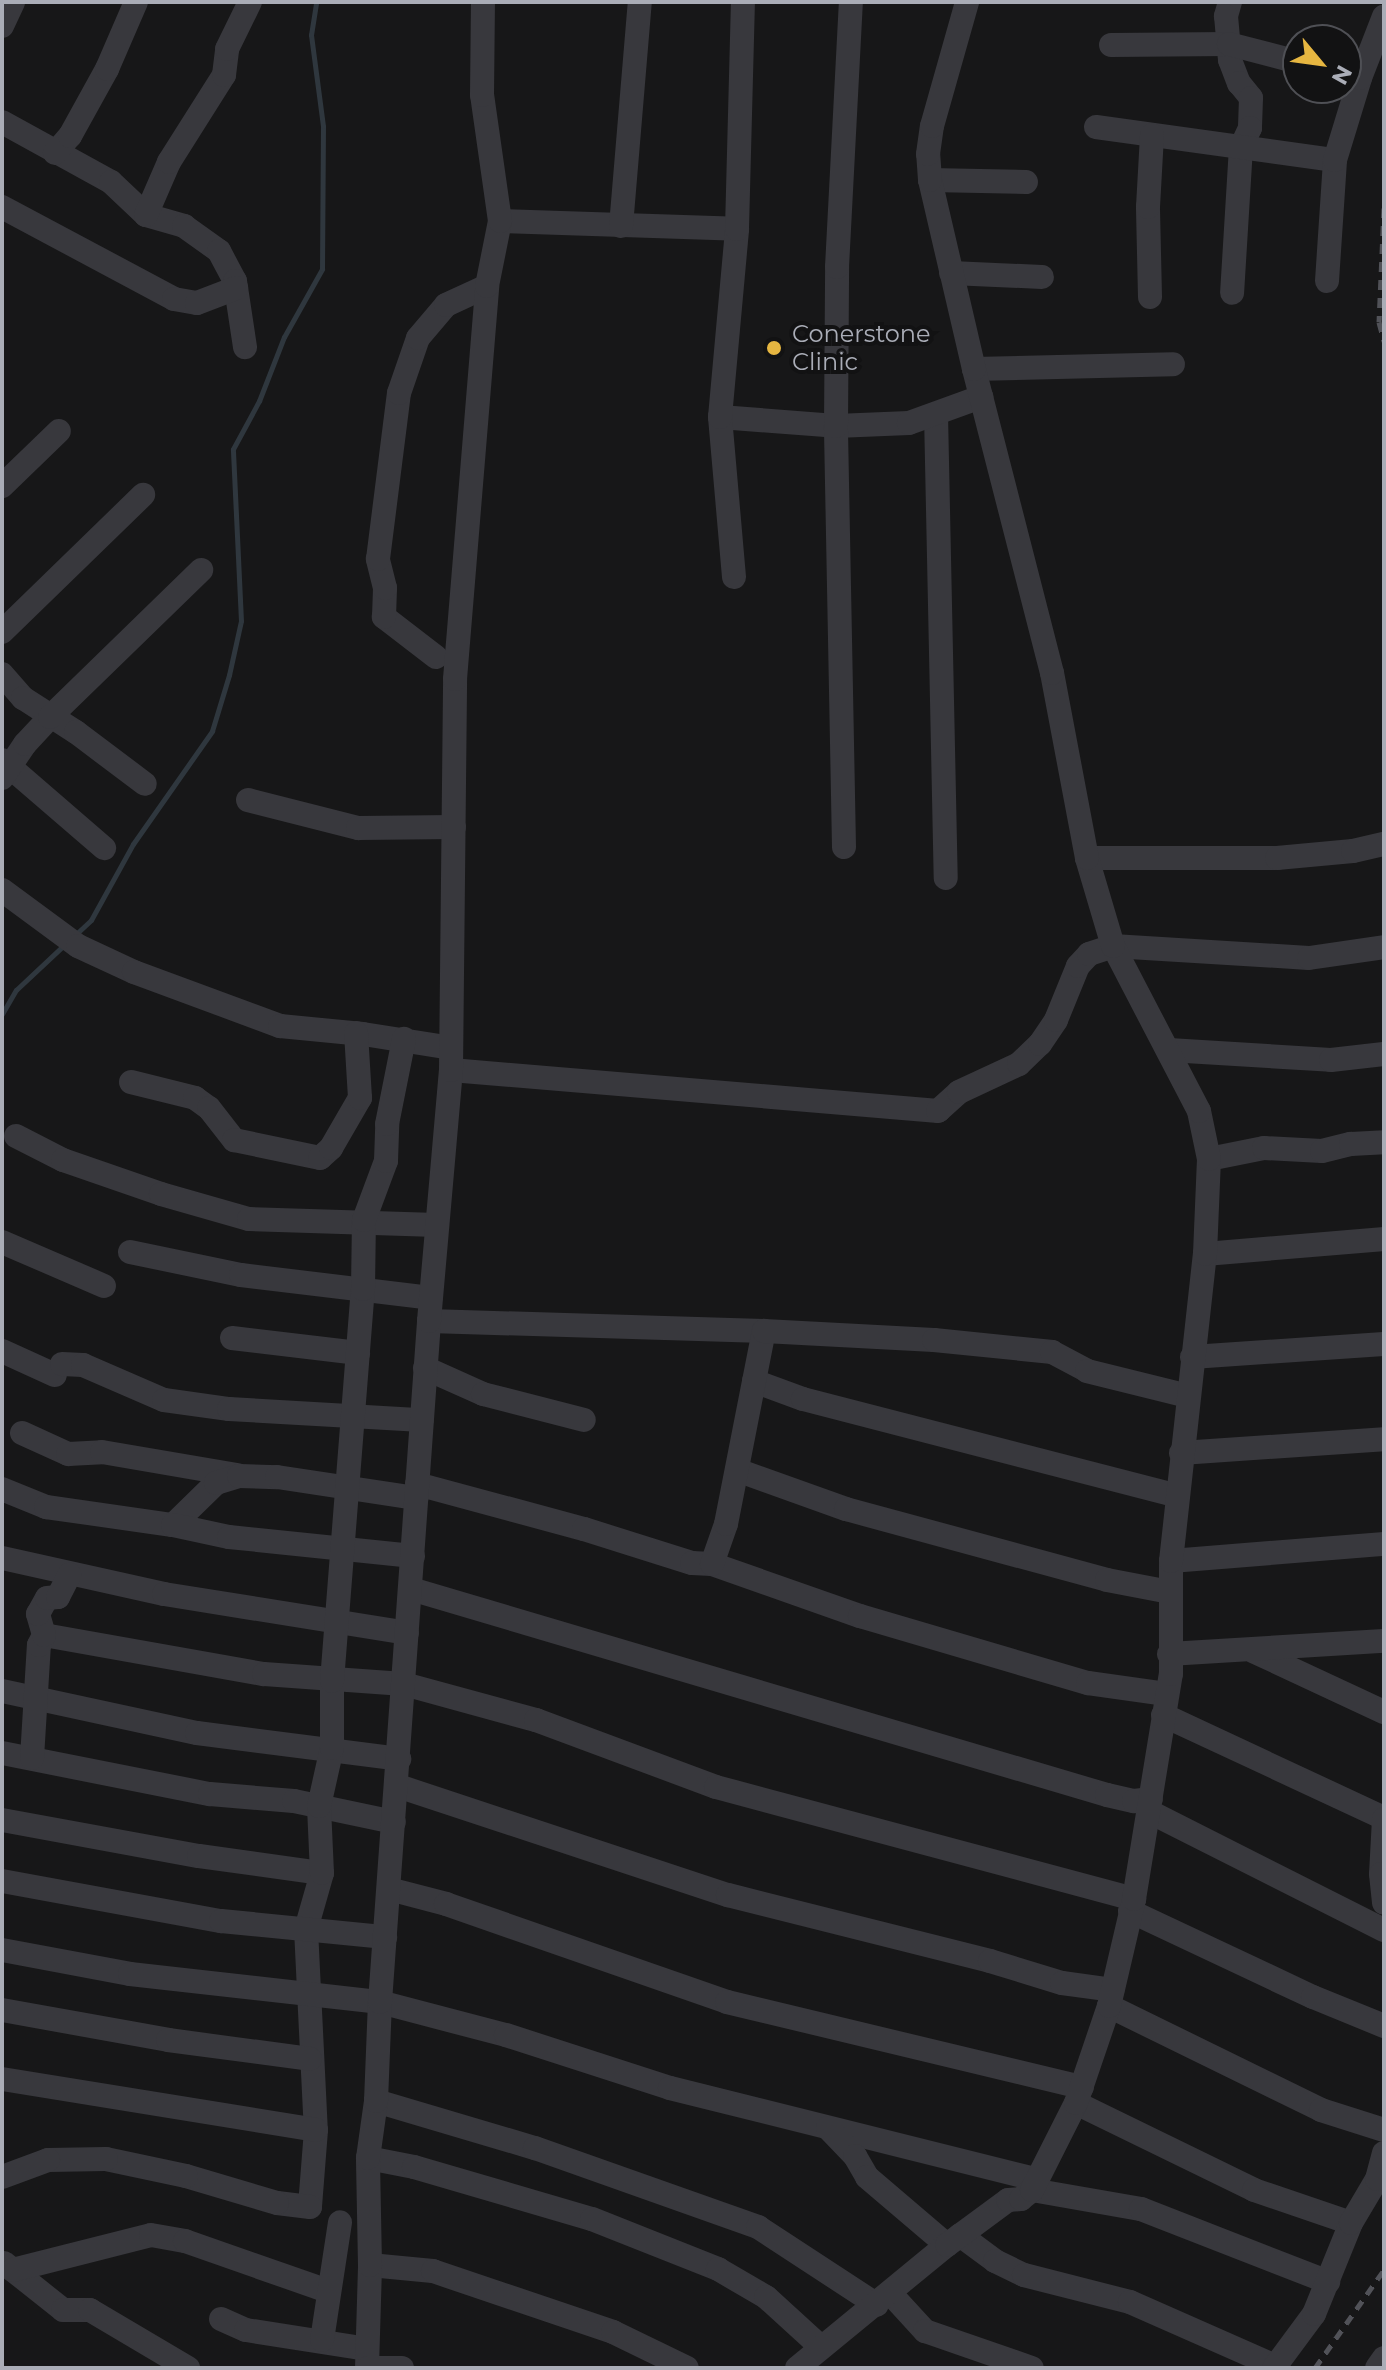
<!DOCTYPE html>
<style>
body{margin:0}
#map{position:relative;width:1386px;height:2370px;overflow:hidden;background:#171718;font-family:Montserrat,sans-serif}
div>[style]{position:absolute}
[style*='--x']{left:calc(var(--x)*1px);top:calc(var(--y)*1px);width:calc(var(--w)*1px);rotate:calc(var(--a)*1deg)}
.stream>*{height:5px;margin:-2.5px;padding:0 2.5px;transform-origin:2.5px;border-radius:2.5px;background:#2f373e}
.minor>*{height:24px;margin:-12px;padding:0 12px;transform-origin:12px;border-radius:12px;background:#38383d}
.rail>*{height:5px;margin-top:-2.5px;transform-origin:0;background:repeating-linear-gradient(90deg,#515258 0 10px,transparent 0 18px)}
.dots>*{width:22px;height:22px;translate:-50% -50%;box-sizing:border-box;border:4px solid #121213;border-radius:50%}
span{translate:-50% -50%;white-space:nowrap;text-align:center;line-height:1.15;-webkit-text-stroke:8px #121213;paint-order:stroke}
.poi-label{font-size:24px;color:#aaadb7}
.left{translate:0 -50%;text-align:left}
.frame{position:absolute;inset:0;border:4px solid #aaadb7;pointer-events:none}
.north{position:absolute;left:1282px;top:24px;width:80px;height:80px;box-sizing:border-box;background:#121213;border:2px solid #4f5055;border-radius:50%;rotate:119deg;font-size:22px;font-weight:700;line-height:32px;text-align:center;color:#aaadb7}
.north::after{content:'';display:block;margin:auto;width:28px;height:36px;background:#e6b641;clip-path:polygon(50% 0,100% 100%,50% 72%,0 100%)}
</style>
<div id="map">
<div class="stream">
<div style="--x:75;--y:935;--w:22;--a:-43"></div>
<div style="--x:91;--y:920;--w:87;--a:-61.1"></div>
<div style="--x:133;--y:844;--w:138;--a:-55"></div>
<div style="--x:212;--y:731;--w:59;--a:-73.1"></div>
<div style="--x:229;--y:675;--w:55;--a:-77.5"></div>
<div style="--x:241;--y:621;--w:172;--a:-92.7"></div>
<div style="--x:233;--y:449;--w:55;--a:-61.6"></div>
<div style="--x:259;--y:401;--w:69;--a:-68.7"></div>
<div style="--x:284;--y:337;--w:78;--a:-60.8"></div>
<div style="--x:322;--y:269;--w:143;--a:-89.6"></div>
<div style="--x:323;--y:126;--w:92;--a:-97.5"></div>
<div style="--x:311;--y:35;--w:33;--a:-81"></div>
<div style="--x:2;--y:1014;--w:28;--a:-60"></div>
<div style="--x:16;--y:990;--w:66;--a:-43.2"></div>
</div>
<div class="minor">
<div style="--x:1230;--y:2;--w:15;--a:106"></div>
<div style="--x:1226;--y:16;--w:44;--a:84.8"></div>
<div style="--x:1230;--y:60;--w:25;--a:69"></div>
<div style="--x:1239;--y:83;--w:19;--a:51"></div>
<div style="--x:1251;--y:98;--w:30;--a:92"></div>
<div style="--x:1250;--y:128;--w:21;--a:115"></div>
<div style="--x:1241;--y:147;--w:146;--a:93.5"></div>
<div style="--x:2;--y:26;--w:26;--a:-65"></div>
<div style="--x:1111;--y:45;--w:118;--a:-0.5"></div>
<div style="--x:1229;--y:44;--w:71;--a:14.6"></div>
<div style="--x:2;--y:122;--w:124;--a:28.8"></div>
<div style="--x:111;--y:182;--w:48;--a:43.3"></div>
<div style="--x:146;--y:215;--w:40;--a:16"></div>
<div style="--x:184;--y:226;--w:43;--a:35.5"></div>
<div style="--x:219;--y:251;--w:34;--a:62"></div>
<div style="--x:235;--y:281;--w:67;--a:81.4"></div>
<div style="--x:1096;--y:127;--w:241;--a:7.9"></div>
<div style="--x:55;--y:153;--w:23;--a:-49"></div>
<div style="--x:70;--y:136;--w:77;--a:-61.1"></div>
<div style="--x:107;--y:69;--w:73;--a:-66.6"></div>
<div style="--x:930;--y:180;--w:96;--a:1.2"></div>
<div style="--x:2;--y:207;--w:195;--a:28.1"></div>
<div style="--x:174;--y:299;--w:23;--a:10"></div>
<div style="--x:197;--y:303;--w:42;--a:-21"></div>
<div style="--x:146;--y:215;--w:58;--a:-66.5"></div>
<div style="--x:169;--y:162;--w:103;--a:-57.7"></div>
<div style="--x:224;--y:75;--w:26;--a:-83"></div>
<div style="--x:227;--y:49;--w:52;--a:-63.9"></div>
<div style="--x:500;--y:221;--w:237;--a:1.9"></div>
<div style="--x:621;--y:226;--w:225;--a:-85.2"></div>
<div style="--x:951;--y:273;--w:91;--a:2.5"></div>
<div style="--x:1327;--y:281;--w:121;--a:-86.2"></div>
<div style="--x:1335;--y:160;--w:86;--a:-73"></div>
<div style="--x:1360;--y:78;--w:66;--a:-68.8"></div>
<div style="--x:1150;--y:297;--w:90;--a:-91.3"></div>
<div style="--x:1148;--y:207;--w:72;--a:-86.8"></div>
<div style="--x:974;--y:369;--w:199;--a:-1.4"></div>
<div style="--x:936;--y:414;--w:464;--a:88.8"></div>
<div style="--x:720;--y:417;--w:116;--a:4.4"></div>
<div style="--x:836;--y:426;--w:73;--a:-2.4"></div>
<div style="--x:909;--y:423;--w:77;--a:-19.9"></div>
<div style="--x:2;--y:486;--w:79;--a:-44"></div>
<div style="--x:734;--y:577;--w:161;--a:-95"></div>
<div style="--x:720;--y:417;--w:189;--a:-84.8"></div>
<div style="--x:737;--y:229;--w:227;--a:-88.5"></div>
<div style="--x:2;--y:632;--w:197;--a:-44.2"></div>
<div style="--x:436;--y:657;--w:66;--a:-142.4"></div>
<div style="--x:384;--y:617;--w:29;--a:-88"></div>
<div style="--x:385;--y:588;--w:30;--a:-104"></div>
<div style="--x:378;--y:559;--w:167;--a:-82.8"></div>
<div style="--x:399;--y:393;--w:58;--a:-70.9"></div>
<div style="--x:418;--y:338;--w:43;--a:-49.7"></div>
<div style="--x:446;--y:305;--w:45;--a:-24.9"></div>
<div style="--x:2;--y:674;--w:32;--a:49"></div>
<div style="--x:23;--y:698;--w:63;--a:32.7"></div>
<div style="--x:76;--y:732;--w:86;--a:37"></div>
<div style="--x:2;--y:760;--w:135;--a:40.8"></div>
<div style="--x:2;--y:778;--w:41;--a:-55.9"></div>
<div style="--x:25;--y:744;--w:37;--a:-47"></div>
<div style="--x:50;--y:717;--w:211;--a:-44.2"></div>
<div style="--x:248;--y:800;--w:114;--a:14.3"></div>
<div style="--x:358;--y:828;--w:96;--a:-0.6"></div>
<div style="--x:844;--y:847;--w:421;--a:-91.1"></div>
<div style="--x:836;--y:426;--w:159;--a:-89.6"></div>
<div style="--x:837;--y:267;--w:265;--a:-87"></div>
<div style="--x:1087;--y:858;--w:190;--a:0"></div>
<div style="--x:1277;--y:858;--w:76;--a:-5.3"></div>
<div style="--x:1353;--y:851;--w:32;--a:-13"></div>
<div style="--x:2;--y:890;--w:94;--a:36.4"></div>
<div style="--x:78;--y:946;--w:62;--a:24.9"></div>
<div style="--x:134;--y:972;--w:156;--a:20.3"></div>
<div style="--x:280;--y:1026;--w:83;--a:5.5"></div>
<div style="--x:363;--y:1034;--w:89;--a:9"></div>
<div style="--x:1169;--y:1050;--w:162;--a:3.5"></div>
<div style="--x:1331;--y:1060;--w:53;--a:-6.5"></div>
<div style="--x:451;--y:1070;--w:489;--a:4.8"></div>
<div style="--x:938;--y:1111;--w:28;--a:-42"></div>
<div style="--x:959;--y:1092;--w:66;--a:-25"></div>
<div style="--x:1019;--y:1064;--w:29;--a:-44"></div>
<div style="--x:1040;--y:1044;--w:29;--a:-56"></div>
<div style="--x:1056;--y:1020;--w:58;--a:-67.8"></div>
<div style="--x:1078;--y:966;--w:16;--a:-47"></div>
<div style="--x:1089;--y:954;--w:25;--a:-18"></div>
<div style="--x:1113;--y:946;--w:196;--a:3.5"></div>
<div style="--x:1309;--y:958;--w:76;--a:-8.3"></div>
<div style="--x:131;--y:1082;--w:66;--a:14"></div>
<div style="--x:195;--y:1098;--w:17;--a:36"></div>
<div style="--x:209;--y:1108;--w:41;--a:52"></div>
<div style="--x:234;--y:1140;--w:88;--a:11.8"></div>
<div style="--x:320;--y:1158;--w:15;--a:-42"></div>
<div style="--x:331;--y:1148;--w:58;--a:-59.9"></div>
<div style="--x:360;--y:1098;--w:65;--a:-93.5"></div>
<div style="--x:16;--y:1136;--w:53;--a:27.1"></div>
<div style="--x:63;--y:1160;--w:104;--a:19.1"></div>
<div style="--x:161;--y:1194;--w:91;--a:15.9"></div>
<div style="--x:249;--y:1219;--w:188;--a:1.8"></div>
<div style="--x:1209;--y:1159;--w:56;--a:-11.3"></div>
<div style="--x:1264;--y:1148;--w:58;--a:3"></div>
<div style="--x:1322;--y:1151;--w:30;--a:-14"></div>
<div style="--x:1351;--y:1144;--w:33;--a:-3"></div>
<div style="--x:2;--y:1242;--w:111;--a:23.3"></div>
<div style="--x:130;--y:1252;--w:113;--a:11.7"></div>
<div style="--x:241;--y:1275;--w:191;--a:6.9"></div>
<div style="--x:1205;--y:1254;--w:180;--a:-4.8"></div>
<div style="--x:429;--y:1321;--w:335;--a:1.7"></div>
<div style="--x:232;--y:1338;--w:127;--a:6.8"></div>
<div style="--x:2;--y:1351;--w:58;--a:24.4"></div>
<div style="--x:1192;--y:1357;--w:192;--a:-3.9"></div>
<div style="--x:62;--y:1364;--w:21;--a:3"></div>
<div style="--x:83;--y:1365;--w:88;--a:23.4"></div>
<div style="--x:164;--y:1400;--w:66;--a:7.9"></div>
<div style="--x:229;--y:1409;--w:193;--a:3.3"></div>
<div style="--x:425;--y:1368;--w:64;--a:24.1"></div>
<div style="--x:483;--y:1394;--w:104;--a:14.4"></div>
<div style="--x:754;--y:1381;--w:52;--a:20.2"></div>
<div style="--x:803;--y:1399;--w:386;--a:14.5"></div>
<div style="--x:22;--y:1433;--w:51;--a:24.5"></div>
<div style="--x:68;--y:1454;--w:34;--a:-3"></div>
<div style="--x:102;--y:1452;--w:137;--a:9.7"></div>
<div style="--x:1181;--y:1453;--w:203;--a:-3.9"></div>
<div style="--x:737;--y:1470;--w:116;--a:19.7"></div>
<div style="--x:846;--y:1509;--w:270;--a:15.2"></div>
<div style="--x:1107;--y:1580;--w:64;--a:10.8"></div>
<div style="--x:417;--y:1484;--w:173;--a:15.1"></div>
<div style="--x:584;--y:1529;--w:113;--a:17.5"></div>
<div style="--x:692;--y:1563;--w:20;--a:3"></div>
<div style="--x:712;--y:1564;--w:157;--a:19.4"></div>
<div style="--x:860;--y:1616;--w:238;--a:16.4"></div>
<div style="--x:1088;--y:1683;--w:79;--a:8"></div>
<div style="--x:2;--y:1489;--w:48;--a:22.2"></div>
<div style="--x:46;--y:1507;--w:128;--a:8.1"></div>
<div style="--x:173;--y:1525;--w:60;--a:-44.3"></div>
<div style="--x:216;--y:1483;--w:24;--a:-17"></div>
<div style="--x:239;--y:1476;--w:38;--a:2"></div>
<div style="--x:277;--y:1477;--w:141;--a:8.6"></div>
<div style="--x:173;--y:1525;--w:57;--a:12.1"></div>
<div style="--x:229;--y:1537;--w:185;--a:5.9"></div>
<div style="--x:2;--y:1558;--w:166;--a:12.5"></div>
<div style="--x:164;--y:1594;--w:246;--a:9.1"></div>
<div style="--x:1171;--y:1561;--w:214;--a:-4.6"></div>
<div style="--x:712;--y:1564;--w:42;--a:-70.7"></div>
<div style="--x:726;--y:1524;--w:197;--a:-78.9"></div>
<div style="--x:764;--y:1331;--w:170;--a:3"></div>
<div style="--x:934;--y:1340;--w:119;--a:5.8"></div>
<div style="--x:1052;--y:1352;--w:40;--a:28"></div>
<div style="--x:1087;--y:1371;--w:104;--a:13.9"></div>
<div style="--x:411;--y:1589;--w:726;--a:16.49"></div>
<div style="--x:1107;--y:1795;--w:28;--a:13"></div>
<div style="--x:1134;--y:1801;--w:17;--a:-7"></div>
<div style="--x:44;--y:1635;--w:223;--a:10.1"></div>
<div style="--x:264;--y:1674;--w:140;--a:4.1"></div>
<div style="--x:404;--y:1684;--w:137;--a:15.3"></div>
<div style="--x:536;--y:1720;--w:192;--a:20.4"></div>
<div style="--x:716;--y:1787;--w:433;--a:15"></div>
<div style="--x:1253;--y:1651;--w:145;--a:25"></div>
<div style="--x:1169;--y:1654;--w:215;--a:-3.5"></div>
<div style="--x:2;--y:1691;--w:199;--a:12.2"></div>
<div style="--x:197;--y:1733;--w:204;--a:7.3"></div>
<div style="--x:1163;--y:1715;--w:244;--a:25"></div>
<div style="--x:2;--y:1753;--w:212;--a:11.2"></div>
<div style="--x:210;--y:1794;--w:84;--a:4.8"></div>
<div style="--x:294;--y:1801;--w:102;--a:11.9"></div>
<div style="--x:32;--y:1758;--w:113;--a:-86.5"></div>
<div style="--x:39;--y:1645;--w:11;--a:-63"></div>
<div style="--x:44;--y:1635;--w:22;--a:-106"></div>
<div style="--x:38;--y:1614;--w:18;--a:-61"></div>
<div style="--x:47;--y:1598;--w:11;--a:-5"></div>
<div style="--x:58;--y:1597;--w:25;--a:-63"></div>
<div style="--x:398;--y:1786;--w:348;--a:18.3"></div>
<div style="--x:728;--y:1895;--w:270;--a:14.1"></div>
<div style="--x:990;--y:1961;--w:75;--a:17"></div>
<div style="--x:1062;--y:1983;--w:51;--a:7.8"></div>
<div style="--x:1150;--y:1812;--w:262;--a:26.8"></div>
<div style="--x:1384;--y:1819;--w:55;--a:93.1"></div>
<div style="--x:1381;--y:1874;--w:29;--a:84"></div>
<div style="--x:2;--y:1820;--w:200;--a:10.4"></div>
<div style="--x:199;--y:1856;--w:124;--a:7.9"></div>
<div style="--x:322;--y:1873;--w:58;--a:105.9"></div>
<div style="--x:306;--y:1929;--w:201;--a:87.2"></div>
<div style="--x:316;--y:2130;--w:77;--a:94.5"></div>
<div style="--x:310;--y:2207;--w:33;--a:-173"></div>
<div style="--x:277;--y:2203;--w:95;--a:-163.5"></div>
<div style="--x:186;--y:2176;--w:82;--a:-168"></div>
<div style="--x:106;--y:2159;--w:58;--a:179"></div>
<div style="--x:48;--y:2160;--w:49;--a:159.7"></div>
<div style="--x:322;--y:1873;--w:67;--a:-92.6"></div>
<div style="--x:319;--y:1806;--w:59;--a:-77.4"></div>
<div style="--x:332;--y:1748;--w:67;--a:-90"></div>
<div style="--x:332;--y:1681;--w:393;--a:-85.5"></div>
<div style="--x:363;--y:1289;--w:69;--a:-89.2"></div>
<div style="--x:364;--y:1220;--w:63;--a:-69.6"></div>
<div style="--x:386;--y:1161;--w:37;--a:-88"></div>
<div style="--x:387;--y:1124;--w:87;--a:-78.7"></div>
<div style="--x:2;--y:1881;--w:223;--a:10.4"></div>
<div style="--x:221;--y:1921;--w:165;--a:5.6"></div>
<div style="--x:389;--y:1889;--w:59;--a:14.7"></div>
<div style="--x:446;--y:1904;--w:298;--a:19.2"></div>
<div style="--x:727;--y:2002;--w:365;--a:13.5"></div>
<div style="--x:1130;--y:1911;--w:202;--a:25.2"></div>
<div style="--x:1313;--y:1997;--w:77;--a:22.2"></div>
<div style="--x:2;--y:1950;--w:130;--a:10.6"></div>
<div style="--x:130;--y:1974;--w:252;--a:6.4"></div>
<div style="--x:380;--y:2002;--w:130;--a:14.7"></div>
<div style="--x:506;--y:2035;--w:172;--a:17.9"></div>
<div style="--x:670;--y:2088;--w:379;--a:14"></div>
<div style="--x:1109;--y:2006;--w:236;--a:26.1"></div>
<div style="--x:1321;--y:2110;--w:66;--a:17.6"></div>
<div style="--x:2;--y:2010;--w:169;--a:10.2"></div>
<div style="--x:168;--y:2040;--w:143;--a:7.6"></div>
<div style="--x:2;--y:2079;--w:318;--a:9.2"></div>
<div style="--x:376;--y:2101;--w:166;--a:16.5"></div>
<div style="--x:535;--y:2148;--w:237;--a:19.5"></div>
<div style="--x:758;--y:2227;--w:142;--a:33.2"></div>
<div style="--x:1076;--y:2103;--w:198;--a:26"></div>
<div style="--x:1254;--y:2190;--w:102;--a:18.8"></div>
<div style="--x:828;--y:2128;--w:39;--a:46"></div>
<div style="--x:855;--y:2156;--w:24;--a:60"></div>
<div style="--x:867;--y:2177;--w:105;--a:40.4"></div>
<div style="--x:368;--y:2158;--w:47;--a:11.1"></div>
<div style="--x:414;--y:2167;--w:185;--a:16.3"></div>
<div style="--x:592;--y:2219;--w:136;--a:21.6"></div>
<div style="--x:718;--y:2269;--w:56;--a:30.3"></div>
<div style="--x:766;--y:2297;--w:74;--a:42.3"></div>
<div style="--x:1032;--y:2190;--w:111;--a:9.9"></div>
<div style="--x:1141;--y:2209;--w:201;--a:21.3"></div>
<div style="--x:960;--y:2235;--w:44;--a:36.6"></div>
<div style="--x:995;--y:2261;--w:32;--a:26"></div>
<div style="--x:1024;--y:2275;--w:109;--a:14.3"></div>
<div style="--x:1130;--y:2302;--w:158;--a:23.8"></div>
<div style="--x:4;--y:2263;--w:75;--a:38.5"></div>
<div style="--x:63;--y:2310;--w:27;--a:0"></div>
<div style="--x:90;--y:2310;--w:114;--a:30.6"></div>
<div style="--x:370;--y:2265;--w:63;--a:5.4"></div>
<div style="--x:433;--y:2271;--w:190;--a:18.7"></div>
<div style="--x:613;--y:2332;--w:82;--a:25.9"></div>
<div style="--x:13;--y:2270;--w:142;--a:-14.2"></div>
<div style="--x:151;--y:2235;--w:35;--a:10"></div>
<div style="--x:185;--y:2241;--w:151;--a:19.3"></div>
<div style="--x:890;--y:2293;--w:52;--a:47.4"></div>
<div style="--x:925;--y:2331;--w:113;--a:19.1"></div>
<div style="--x:221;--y:2319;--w:27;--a:24"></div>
<div style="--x:246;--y:2330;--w:122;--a:8.9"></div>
<div style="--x:322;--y:2340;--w:119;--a:-81.3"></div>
<div style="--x:367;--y:2368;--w:103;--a:-88.3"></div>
<div style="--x:370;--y:2265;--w:107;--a:-91.1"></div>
<div style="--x:368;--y:2158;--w:58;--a:-82"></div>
<div style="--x:376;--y:2101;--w:99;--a:-87.7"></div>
<div style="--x:380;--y:2002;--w:683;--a:-85.88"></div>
<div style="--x:429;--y:1321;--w:252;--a:-85"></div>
<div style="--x:451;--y:1070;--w:391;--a:-89.4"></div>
<div style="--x:455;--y:679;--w:394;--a:-85.3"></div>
<div style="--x:487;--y:286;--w:66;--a:-78.7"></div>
<div style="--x:500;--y:221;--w:127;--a:-98.1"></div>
<div style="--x:482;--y:95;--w:93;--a:-89.4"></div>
<div style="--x:368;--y:2368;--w:34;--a:0"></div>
<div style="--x:797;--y:2368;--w:194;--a:-39.4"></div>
<div style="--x:947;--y:2245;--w:76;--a:-36.4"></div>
<div style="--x:1008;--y:2200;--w:13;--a:-4"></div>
<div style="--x:1021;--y:2199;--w:14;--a:-39"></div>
<div style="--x:1032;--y:2190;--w:97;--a:-63.2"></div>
<div style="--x:1076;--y:2103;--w:102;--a:-71.2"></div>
<div style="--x:1109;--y:2006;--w:110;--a:-76.8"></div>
<div style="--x:1134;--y:1899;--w:228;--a:-80.7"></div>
<div style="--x:1171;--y:1674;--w:113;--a:-90"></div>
<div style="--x:1171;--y:1561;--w:309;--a:-83.7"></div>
<div style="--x:1205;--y:1254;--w:95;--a:-87.6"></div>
<div style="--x:1209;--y:1159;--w:49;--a:-101.8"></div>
<div style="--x:1199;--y:1111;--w:186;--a:-117.5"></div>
<div style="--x:1113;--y:946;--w:92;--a:-106.5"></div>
<div style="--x:1087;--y:858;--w:188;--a:-100.7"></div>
<div style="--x:1052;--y:673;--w:314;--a:-104.4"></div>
<div style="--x:974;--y:369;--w:194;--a:-103.1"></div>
<div style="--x:930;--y:180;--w:26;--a:-94"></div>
<div style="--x:928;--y:154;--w:28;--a:-82"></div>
<div style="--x:932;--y:126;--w:129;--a:-74.2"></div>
<div style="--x:1274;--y:2368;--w:67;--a:-53.5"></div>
<div style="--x:1314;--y:2314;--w:98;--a:-67.9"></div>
<div style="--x:1351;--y:2223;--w:51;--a:-59.4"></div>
<div style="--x:1377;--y:2179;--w:27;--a:-75"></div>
<div style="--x:1377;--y:2368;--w:12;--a:-55"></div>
</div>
<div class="rail">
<div style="--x:1384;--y:208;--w:114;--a:92.5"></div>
<div style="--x:1379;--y:322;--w:20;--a:75"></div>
<div style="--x:1315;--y:2368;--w:120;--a:-54.9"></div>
</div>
<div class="dots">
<div style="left:774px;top:348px;background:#e6b641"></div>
</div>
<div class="poi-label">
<span class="left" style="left:792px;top:348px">Conerstone<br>Clinic</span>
</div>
<div class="frame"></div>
<div class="north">N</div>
</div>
